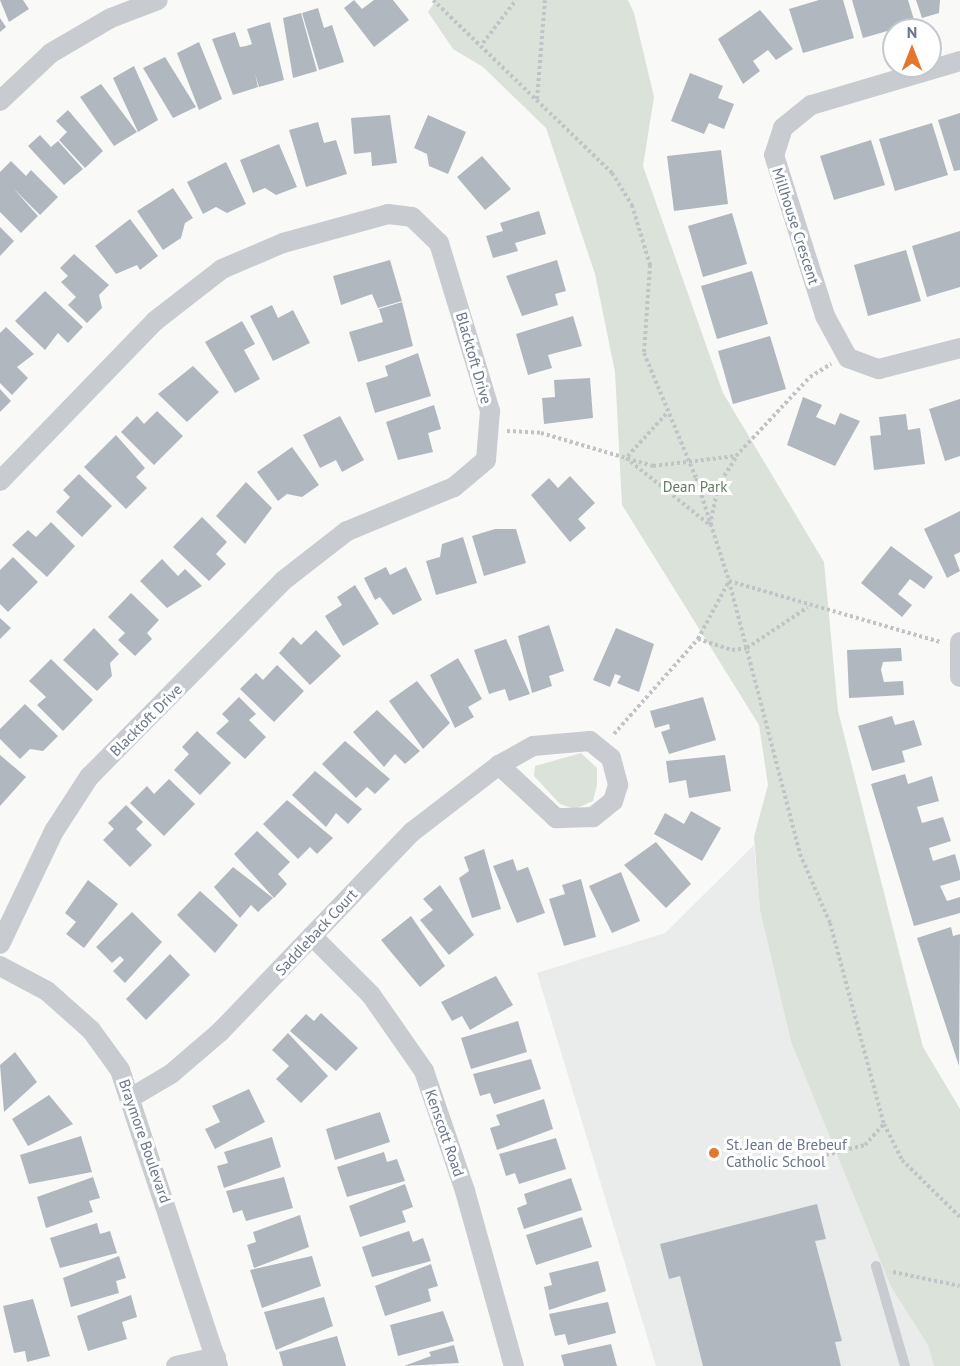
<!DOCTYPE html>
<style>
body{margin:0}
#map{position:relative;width:960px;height:1366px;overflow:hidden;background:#f9faf8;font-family:"PT Sans",sans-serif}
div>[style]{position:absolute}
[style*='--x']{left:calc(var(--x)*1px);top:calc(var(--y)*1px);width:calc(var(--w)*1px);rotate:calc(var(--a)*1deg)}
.built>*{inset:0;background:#eaebeb}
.green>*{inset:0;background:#dae2d9}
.building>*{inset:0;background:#b0b7be}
.path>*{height:4px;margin-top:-2px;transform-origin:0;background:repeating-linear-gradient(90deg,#c2c3c6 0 3px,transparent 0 6px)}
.service>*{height:10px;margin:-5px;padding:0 5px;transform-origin:5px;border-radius:5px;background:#c8cbcf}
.minor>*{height:20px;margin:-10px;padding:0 10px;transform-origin:10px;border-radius:10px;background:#c8cbcf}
.dots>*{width:16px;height:16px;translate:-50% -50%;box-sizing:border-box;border:3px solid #fff;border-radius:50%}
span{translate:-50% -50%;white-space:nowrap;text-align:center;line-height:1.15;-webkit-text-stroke:6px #fff;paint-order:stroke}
.street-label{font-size:15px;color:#697588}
.park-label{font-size:15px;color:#647a64}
.poi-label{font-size:15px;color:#697588}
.left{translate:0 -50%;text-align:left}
.north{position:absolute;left:882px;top:18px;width:60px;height:60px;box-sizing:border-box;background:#fff;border:2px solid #c3c8cf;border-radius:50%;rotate:0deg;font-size:16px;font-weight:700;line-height:24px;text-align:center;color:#697588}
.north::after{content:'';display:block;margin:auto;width:21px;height:27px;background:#e4772e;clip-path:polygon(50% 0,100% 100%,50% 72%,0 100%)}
</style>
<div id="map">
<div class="built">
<div style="clip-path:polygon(754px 845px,760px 910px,791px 1042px,891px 1287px,928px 1345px,934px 1366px,656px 1366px,537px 973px,665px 933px)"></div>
</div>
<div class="green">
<div style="clip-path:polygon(436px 0,628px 0,634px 13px,654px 97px,643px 166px,723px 393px,824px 562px,838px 711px,923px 1047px,960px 1109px,960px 1366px,934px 1366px,928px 1345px,891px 1287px,791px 1042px,760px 910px,754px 837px,768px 785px,759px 725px,622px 505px,615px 372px,595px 274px,546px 128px,483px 67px,453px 49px,428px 12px)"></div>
<div style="clip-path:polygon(581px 753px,597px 768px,597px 785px,593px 801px,575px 809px,560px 804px,534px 776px,535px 766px)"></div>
</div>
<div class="building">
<div style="clip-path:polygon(0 0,23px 0,29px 9px,9px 22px)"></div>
<div style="clip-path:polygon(354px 0,362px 9px,374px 0,393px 0,409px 20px,374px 47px,344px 8px)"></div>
<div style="clip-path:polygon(819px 0,843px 0,854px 38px,803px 53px,789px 9px)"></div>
<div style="clip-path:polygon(852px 0,908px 0,915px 23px,863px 38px)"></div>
<div style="clip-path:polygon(916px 0,940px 0,939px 13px,922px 18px)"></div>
<div style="clip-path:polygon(318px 8px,324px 28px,332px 25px,344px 62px,319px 70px,302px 13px)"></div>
<div style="clip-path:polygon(760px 10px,793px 49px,776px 60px,768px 50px,753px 61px,760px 71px,743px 84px,718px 39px)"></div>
<div style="clip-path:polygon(301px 13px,317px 71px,293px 78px,283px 18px)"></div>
<div style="clip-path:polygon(0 18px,6px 27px,0 32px)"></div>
<div style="clip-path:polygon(270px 22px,284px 80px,259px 87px,255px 74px,258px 87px,233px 95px,212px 39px,235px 32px,240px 47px,246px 46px,252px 44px,247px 29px)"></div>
<div style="clip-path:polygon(199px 42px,222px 99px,199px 110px,177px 53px)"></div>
<div style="clip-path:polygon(165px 57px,196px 107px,173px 118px,143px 68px)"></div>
<div style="clip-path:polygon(134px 66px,158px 120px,138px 132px,113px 78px)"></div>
<div style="clip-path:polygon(690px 73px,723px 86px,718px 98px,734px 104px,724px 129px,709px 123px,704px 134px,671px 121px)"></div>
<div style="clip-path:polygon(101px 84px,137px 132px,114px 146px,80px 97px)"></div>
<div style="clip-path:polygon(68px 110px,103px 151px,85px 168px,59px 140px,67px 132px,56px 121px)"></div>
<div style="clip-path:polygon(960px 113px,960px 170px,954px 171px,938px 120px)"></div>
<div style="clip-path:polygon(390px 115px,397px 163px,372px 166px,371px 152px,354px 154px,351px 118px)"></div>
<div style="clip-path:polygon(428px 115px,466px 132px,448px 174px,429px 166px,427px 154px,414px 148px)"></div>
<div style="clip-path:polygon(318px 122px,324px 143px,336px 140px,347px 174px,306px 187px,289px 130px)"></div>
<div style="clip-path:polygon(932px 123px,948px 175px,895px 191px,879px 139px)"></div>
<div style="clip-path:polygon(40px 135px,51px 147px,58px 141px,83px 169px,64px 185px,28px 146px)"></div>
<div style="clip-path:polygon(871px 140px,885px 185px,834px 200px,820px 156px)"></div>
<div style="clip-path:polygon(279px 144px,297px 187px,276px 195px,265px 188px,253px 193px,240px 160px)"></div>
<div style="clip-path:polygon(721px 150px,728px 204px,674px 211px,667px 156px)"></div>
<div style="clip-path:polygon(482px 156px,511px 189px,485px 210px,457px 177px)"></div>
<div style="clip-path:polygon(11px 161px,26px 176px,31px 170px,58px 197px,40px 215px,13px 188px,38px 216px,21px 233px,0 212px,0 172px)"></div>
<div style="clip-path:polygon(226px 162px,246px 204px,227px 213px,216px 207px,203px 214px,187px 182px)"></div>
<div style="clip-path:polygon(173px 188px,193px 218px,185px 223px,181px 238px,163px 250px,137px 211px)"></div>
<div style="clip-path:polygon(539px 211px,546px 234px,515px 243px,518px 251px,493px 258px,486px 236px,503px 231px,500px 223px)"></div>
<div style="clip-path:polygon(732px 213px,747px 264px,703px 277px,688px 226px)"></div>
<div style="clip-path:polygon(130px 219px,158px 256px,140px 270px,137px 265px,116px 274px,95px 246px)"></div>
<div style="clip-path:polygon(0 227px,14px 241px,0 256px)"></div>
<div style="clip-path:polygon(960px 231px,960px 287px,927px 297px,912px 246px)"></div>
<div style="clip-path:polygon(906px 250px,921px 301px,868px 316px,854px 265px)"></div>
<div style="clip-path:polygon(74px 254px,109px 285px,99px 295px,102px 308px,87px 323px,68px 305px,76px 297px,61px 282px,68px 276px,60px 268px)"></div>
<div style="clip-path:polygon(390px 260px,402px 301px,378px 308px,372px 294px,341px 305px,333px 276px)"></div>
<div style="clip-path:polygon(557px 260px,566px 291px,555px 294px,558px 305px,522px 316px,506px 276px)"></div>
<div style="clip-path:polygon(752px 271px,768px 324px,717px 339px,701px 286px)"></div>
<div style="clip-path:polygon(45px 291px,83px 327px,68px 343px,58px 333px,45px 350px,15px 321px)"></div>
<div style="clip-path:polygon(402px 302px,413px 346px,358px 362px,349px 332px,383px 322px,379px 309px)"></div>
<div style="clip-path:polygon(272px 305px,278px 318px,293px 310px,310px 343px,273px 361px,250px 316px)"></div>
<div style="clip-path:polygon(573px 316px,582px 346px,548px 355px,552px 368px,528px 375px,516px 334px)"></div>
<div style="clip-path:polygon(242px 321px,255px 344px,244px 350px,260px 379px,235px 393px,205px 342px)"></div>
<div style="clip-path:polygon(6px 327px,34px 354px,17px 367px,28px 378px,12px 395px,0 383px,0 333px)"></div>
<div style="clip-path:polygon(770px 336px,786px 389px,733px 404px,718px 351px)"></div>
<div style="clip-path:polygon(418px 353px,431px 396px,375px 413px,366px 383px,388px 376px,385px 366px)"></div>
<div style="clip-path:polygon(193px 366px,219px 392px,187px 422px,158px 394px)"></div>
<div style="clip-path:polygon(590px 378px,593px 418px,544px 424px,542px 398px,555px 397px,554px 380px)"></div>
<div style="clip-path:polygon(0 389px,11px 401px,0 412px)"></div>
<div style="clip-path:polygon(803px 397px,822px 405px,816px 417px,835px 425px,840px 413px,860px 421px,835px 466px,787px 445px)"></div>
<div style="clip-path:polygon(960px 399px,960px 456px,945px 461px,929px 409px)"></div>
<div style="clip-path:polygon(434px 405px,441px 429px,428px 433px,433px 452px,398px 460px,386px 422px)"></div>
<div style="clip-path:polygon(157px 411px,183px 436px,154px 465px,121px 432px,137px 416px,144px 424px)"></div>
<div style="clip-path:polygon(906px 414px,908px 430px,920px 428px,925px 464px,874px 470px,870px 436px,881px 435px,879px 417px)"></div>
<div style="clip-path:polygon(340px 416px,364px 460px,342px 472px,336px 460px,320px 468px,303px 435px)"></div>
<div style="clip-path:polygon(116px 435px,145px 468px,136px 477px,147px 488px,126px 509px,84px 467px)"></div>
<div style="clip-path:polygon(292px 447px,319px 485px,302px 497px,287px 494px,278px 501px,257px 472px)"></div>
<div style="clip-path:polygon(79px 474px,112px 506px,82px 537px,56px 512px,70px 497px,63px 490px)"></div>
<div style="clip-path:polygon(570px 476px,595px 503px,578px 519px,586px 528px,570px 542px,531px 495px,549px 478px,558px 488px)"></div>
<div style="clip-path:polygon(246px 482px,272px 508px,245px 544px,216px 516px)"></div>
<div style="clip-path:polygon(960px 511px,960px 552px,954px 555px,960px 571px,947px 578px,924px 529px)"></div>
<div style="clip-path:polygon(202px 517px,227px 542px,216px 554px,226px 564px,209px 581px,173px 547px)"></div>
<div style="clip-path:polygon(51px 522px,75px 546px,47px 577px,12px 545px,28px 530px,36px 537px)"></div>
<div style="clip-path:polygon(495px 529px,516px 529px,526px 563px,484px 576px,472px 536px)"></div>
<div style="clip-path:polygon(463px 537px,477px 583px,436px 595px,426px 561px,440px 557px,442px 544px)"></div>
<div style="clip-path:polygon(891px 546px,933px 577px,924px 589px,910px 579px,898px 594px,912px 605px,902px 617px,861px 583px)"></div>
<div style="clip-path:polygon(13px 557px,38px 582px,8px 612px,0 604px,0 570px)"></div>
<div style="clip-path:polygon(162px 559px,178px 576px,185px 569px,202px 586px,167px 608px,140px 581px)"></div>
<div style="clip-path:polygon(386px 567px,390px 575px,406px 567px,422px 600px,393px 615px,380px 597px,375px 600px,364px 578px)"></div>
<div style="clip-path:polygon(355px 585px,379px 624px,343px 646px,325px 616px,342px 605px,337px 597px)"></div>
<div style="clip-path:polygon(131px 593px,159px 620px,147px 633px,152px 639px,135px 656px,118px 640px,125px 633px,108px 617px)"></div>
<div style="clip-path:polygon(0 618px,11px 628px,0 639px)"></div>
<div style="clip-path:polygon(549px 625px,564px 671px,549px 676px,552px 686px,532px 693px,518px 636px)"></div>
<div style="clip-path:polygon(94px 628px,119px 654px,110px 663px,112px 676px,97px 691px,63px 660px)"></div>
<div style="clip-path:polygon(616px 628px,654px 644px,639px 692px,617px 683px,621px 676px,615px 674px,610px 687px,593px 680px)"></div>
<div style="clip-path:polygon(316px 630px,341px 656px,310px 685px,279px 653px,293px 637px,301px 645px)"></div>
<div style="clip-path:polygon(506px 639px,530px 694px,509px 701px,505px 689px,489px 694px,474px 650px)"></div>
<div style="clip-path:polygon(901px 648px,902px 661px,883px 662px,881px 670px,884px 682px,903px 681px,904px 695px,849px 698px,847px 650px)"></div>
<div style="clip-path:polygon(458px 658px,482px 699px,468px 707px,474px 717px,455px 728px,430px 675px)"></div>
<div style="clip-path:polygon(51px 659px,93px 700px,63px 731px,37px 705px,46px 697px,29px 681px)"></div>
<div style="clip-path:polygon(277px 665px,304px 691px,274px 722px,240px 689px,256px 673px,263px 680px)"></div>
<div style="clip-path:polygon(417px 681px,450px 723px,423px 749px,389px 701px)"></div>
<div style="clip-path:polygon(239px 697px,256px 714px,249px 720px,266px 737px,245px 759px,216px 733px,229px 721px,222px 714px)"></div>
<div style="clip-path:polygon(703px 697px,716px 740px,669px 754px,661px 732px,670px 729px,669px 724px,655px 728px,650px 711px)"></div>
<div style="clip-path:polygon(25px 704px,58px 736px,43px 751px,30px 749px,20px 759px,0 739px,0 729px)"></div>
<div style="clip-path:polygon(377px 710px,420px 751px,405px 764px,395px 754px,384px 767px,353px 732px)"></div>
<div style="clip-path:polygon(892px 716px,895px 725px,914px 720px,922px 745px,902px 751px,905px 762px,872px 771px,858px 726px)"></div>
<div style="clip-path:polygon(197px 731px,231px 763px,200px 795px,174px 770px,189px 754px,182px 747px)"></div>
<div style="clip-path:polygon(345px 741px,390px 779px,375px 794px,367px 787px,356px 798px,322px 764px)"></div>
<div style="clip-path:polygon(0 755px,26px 777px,0 806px)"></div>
<div style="clip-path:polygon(725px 755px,731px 791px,689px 798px,686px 780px,669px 783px,666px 761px)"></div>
<div style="clip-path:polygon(315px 771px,362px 809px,348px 824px,336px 813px,326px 827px,292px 795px)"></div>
<div style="clip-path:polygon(905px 774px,908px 784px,932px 776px,939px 801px,917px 807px,922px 823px,943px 817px,951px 841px,929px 848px,933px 861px,955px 854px,960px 872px,960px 880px,940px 886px,947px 901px,960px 897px,960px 913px,914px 926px,871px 784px)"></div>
<div style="clip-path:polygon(169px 779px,195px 804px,164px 836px,130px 803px,147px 786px,154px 794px)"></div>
<div style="clip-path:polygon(287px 800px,333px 838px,317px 854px,310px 847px,298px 859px,263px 824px)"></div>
<div style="clip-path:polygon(126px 805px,143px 822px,136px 829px,152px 845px,130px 867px,103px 840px,114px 829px,108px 823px)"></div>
<div style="clip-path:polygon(691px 811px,721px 828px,702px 861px,654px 834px,665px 813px,684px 824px)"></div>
<div style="clip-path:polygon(257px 831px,290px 862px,278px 874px,287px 884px,274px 898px,234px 854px)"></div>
<div style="clip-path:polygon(656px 842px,691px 884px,666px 908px,624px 865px)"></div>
<div style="clip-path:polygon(484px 849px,501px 909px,472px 918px,459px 878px,469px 871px,464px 857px)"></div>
<div style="clip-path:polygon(513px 859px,517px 871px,528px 867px,545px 913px,517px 923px,493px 866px)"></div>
<div style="clip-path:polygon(233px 867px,273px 898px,258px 912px,251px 905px,240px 918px,214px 887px)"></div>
<div style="clip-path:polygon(621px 872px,640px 921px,612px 933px,589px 886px)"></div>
<div style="clip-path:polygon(581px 879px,596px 937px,564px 946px,549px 899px,565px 894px,562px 885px)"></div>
<div style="clip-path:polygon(88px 880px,118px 904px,84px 948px,66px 934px,76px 922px,65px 913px)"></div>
<div style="clip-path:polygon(440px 885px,474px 935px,449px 955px,420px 920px,433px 910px,423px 899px)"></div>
<div style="clip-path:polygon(200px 891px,238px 925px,215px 953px,177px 915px)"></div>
<div style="clip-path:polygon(132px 912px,162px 942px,125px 983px,113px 971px,124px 960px,120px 956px,112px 963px,96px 947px)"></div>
<div style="clip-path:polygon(411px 916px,445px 966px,420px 987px,381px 940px)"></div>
<div style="clip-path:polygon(951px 927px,953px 936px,960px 934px,959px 1066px,917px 938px)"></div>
<div style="clip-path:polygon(170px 954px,190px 975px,146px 1020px,126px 999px)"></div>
<div style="clip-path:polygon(496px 976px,513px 1005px,470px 1030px,462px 1016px,452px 1021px,441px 1002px)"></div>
<div style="clip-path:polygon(321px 1013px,358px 1048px,336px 1071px,290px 1031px,306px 1014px,314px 1021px)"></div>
<div style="clip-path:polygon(518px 1021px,527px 1052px,471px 1069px,461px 1038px)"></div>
<div style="clip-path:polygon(288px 1033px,328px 1076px,301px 1103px,276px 1079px,289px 1066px,272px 1050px)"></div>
<div style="clip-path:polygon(15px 1052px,37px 1082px,4px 1112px,0 1065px)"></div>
<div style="clip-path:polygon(531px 1059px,541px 1089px,494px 1104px,490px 1093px,480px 1096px,473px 1074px)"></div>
<div style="clip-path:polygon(249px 1089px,265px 1122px,215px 1149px,205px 1129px,220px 1122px,212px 1106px)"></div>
<div style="clip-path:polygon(49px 1095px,73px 1124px,28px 1146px,12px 1119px)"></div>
<div style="clip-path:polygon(544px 1099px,553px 1129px,497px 1150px,490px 1128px,500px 1125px,496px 1115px)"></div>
<div style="clip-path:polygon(380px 1112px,390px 1142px,335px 1160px,326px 1129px)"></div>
<div style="clip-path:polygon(81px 1136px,92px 1172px,29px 1184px,20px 1155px)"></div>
<div style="clip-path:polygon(272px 1137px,281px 1167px,224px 1188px,217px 1166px,228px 1163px,224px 1152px)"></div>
<div style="clip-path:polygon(556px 1138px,566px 1169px,519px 1184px,515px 1173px,506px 1176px,499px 1154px)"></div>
<div style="clip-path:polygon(384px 1152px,387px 1162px,397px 1159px,405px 1181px,347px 1197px,337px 1167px)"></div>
<div style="clip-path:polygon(93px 1177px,100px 1198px,89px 1201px,93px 1212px,46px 1228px,37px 1197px)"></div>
<div style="clip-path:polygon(284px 1177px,293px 1208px,246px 1221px,242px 1210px,233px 1213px,226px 1191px)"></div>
<div style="clip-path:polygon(571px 1178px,582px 1210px,524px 1229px,517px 1208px,527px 1204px,524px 1194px)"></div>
<div style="clip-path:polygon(405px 1184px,413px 1207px,402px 1211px,406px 1222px,360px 1237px,349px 1206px)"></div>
<div style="clip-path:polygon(817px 1204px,826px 1239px,815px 1241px,842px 1341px,835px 1342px,841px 1366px,703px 1366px,680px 1276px,669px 1279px,660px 1244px)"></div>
<div style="clip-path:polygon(300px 1215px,309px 1247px,254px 1268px,247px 1245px,256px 1242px,253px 1232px)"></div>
<div style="clip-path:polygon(582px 1217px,592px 1247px,536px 1265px,526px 1235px)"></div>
<div style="clip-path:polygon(97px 1223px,100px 1234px,110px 1231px,117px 1253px,60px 1268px,50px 1238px)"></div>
<div style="clip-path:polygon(409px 1231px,413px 1242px,423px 1238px,431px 1261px,372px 1277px,362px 1247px)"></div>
<div style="clip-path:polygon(119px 1256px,126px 1278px,116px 1281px,119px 1293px,71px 1307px,63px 1278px)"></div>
<div style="clip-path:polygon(312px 1256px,321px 1286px,262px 1308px,250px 1270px)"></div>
<div style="clip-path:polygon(598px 1261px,606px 1291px,549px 1310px,544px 1287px,552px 1285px,549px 1273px)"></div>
<div style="clip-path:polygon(431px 1264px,438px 1286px,428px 1289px,431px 1301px,385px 1316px,375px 1286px)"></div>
<div style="clip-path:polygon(131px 1295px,137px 1317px,122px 1322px,127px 1339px,88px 1351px,77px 1316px)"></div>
<div style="clip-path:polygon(324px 1297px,333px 1326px,276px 1350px,264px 1312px)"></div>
<div style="clip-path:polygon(33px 1299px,50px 1356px,27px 1362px,25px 1351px,14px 1353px,3px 1306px)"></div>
<div style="clip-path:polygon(608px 1302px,616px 1333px,568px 1345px,565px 1334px,555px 1336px,549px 1314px)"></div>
<div style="clip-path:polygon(443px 1311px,454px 1341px,398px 1356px,390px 1325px)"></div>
<div style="clip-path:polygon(337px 1336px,346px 1366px,283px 1366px,279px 1352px)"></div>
<div style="clip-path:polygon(611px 1344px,617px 1366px,564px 1366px,561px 1355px)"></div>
<div style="clip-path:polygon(454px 1345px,459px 1363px,404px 1366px,431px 1356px,429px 1352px)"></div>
</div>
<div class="path">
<div style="--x:433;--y:0;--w:249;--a:44"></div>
<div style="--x:612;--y:173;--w:38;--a:58"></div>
<div style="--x:632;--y:205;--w:63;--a:73.3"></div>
<div style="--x:650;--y:265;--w:88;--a:93.9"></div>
<div style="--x:644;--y:353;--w:135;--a:67.4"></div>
<div style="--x:696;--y:478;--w:108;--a:72.2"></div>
<div style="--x:729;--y:581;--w:282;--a:75.4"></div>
<div style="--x:800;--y:854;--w:75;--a:66.5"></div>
<div style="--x:830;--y:923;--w:208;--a:75"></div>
<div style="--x:884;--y:1124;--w:40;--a:63.4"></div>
<div style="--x:902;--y:1160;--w:81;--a:44.5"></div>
<div style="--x:483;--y:43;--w:54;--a:-52.5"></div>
<div style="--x:537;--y:99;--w:99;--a:-85.4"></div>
<div style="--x:666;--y:414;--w:59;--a:132.3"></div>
<div style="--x:626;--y:458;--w:107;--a:38.6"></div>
<div style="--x:710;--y:525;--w:40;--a:-78"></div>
<div style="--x:718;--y:486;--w:34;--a:-58"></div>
<div style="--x:507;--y:431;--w:34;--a:3"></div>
<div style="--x:541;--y:433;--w:117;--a:16.4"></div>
<div style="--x:653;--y:466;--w:84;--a:-6.9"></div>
<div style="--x:736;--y:456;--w:108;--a:-46.9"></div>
<div style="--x:810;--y:377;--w:25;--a:-32"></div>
<div style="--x:698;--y:639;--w:36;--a:18"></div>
<div style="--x:732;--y:650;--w:15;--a:-8"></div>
<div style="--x:747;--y:648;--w:73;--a:-33.9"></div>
<div style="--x:614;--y:734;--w:127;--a:-48.5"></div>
<div style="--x:698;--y:639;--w:66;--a:-61.9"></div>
<div style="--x:729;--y:581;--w:220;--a:16.1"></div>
<div style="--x:826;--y:1155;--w:40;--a:-14.4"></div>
<div style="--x:865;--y:1145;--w:28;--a:-48"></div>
<div style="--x:893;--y:1272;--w:68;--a:11.8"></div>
</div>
<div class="service">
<div style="--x:876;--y:1266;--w:104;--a:73.8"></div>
</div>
<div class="minor">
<div style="--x:960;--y:61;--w:155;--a:163.5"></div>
<div style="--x:811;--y:105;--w:36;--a:141"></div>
<div style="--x:783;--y:128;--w:28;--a:108"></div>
<div style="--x:774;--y:155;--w:169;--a:72.4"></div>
<div style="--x:825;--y:316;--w:48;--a:61.3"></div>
<div style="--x:848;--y:358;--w:33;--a:20"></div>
<div style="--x:879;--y:369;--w:84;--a:-14.5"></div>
<div style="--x:0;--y:101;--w:70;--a:-43.3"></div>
<div style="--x:51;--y:53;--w:69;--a:-30.3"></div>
<div style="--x:111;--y:18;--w:50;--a:-21"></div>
<div style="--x:0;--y:481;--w:223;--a:-45.9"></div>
<div style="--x:155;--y:321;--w:85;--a:-37.8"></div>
<div style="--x:222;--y:269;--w:66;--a:-23.1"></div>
<div style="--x:283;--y:243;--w:109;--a:-15.4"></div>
<div style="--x:388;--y:214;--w:24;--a:7"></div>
<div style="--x:412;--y:217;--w:37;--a:44"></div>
<div style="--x:439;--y:243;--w:176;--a:73.1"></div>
<div style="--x:490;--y:411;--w:49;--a:94.7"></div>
<div style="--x:486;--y:460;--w:42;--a:139.8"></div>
<div style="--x:454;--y:487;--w:116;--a:157.6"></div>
<div style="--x:347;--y:531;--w:80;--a:142.1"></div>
<div style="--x:284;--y:580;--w:277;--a:134.7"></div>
<div style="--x:89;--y:777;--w:64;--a:122.9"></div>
<div style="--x:54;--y:831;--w:125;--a:115.5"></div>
<div style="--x:960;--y:642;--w:35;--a:90"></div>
<div style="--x:312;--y:936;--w:83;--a:45"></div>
<div style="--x:371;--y:995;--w:93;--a:55.1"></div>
<div style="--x:424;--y:1071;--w:127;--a:71.1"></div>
<div style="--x:465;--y:1191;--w:182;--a:74.4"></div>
<div style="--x:0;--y:966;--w:53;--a:28"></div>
<div style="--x:47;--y:991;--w:59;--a:41.6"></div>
<div style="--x:91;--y:1030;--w:49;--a:54.1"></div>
<div style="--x:120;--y:1070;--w:312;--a:71.7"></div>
<div style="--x:132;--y:1097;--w:45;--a:-30.5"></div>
<div style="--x:171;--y:1074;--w:65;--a:-40.6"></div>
<div style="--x:220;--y:1032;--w:277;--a:-46.2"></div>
<div style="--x:412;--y:832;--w:110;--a:-37.6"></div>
<div style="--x:499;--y:765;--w:39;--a:-29"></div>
<div style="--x:533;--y:746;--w:57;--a:-5"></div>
<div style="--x:590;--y:741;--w:27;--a:39"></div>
<div style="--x:611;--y:758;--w:28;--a:75"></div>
<div style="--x:618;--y:785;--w:17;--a:107"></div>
<div style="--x:613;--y:801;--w:26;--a:141"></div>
<div style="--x:593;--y:817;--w:37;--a:178"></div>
<div style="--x:556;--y:818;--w:78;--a:-137.1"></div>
<div style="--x:176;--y:1366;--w:41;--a:-12.7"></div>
</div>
<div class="dots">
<div style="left:714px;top:1153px;background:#e4772e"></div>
</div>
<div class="street-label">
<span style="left:796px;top:226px;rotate:72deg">Millhouse Crescent</span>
<span style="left:474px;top:358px;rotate:74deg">Blacktoft Drive</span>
<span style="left:146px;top:720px;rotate:-45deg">Blacktoft Drive</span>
<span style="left:316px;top:932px;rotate:-47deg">Saddleback Court</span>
<span style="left:445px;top:1133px;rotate:71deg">Kenscott Road</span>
<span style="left:145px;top:1141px;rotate:71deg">Braymore Boulevard</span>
</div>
<div class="park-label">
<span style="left:695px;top:487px">Dean Park</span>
</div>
<div class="poi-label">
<span class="left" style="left:726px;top:1153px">St. Jean de Brebeuf<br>Catholic School</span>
</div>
<div class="north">N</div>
</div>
